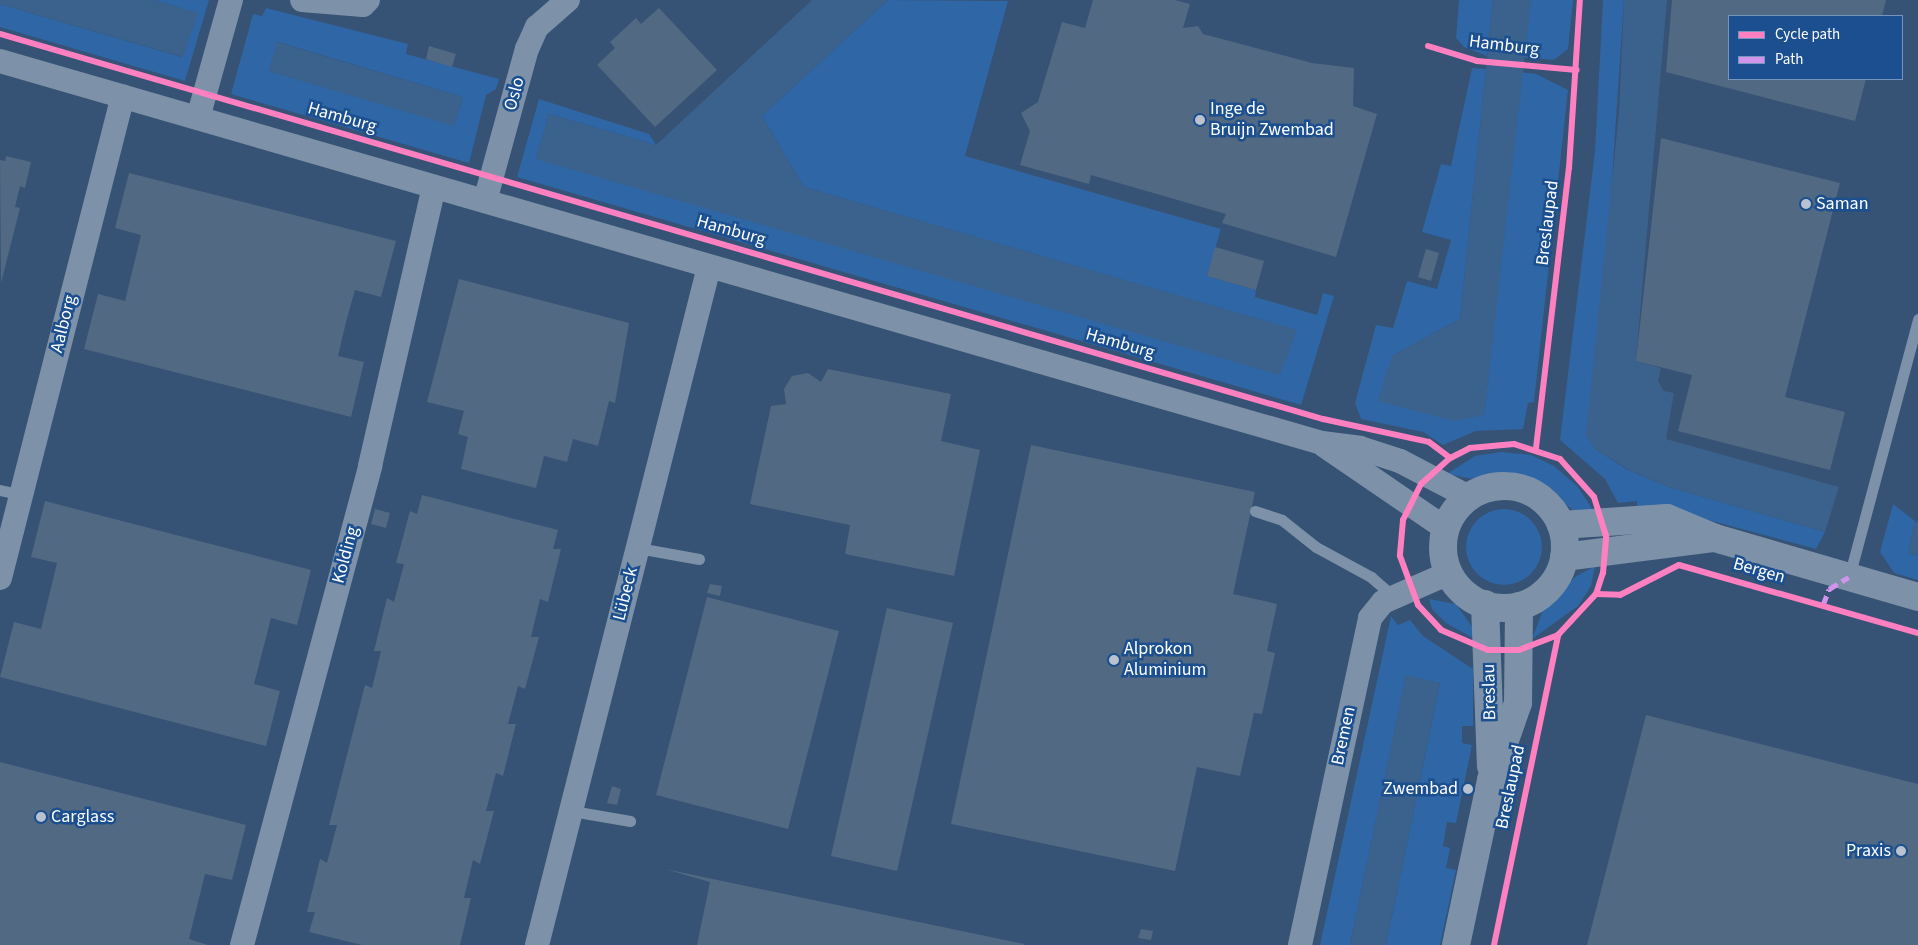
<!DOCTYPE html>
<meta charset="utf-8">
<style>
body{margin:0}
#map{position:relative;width:1918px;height:945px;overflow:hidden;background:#365274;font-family:"Source Sans 3",sans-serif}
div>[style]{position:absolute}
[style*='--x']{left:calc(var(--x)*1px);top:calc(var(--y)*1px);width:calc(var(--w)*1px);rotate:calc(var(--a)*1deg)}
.green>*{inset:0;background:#2f66a5}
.round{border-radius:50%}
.water>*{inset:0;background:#3b618d}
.building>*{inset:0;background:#526984}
.service>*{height:11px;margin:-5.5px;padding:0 5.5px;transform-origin:5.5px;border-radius:5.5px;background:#7d92a8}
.minor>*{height:24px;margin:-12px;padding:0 12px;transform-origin:12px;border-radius:12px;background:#7d92a8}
.tertiary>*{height:28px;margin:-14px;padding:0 14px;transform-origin:14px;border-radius:14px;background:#7d92a8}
.tertiary>.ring{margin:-14px;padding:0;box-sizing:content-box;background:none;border:28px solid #7d92a8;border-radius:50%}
.quiet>*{height:5px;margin-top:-2.5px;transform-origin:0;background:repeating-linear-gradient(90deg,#d193ec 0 10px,transparent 0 15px)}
.cycleway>*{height:6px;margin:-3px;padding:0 3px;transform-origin:3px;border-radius:3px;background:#ff80c0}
.dots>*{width:14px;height:14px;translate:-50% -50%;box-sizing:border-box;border:2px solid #1b4f8f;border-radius:50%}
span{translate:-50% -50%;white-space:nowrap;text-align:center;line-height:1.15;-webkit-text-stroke:5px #1b4f8f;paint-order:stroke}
.street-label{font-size:18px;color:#fff}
.poi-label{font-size:18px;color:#fff}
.left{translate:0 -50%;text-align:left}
.right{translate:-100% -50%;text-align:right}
.legend{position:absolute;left:1728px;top:15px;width:175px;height:65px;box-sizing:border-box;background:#1b4f8f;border:1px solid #7695bc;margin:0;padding:6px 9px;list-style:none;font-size:15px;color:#fff}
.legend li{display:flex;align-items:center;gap:10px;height:25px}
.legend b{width:25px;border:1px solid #7695bc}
</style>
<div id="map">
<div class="green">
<div style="clip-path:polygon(154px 0,209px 0,185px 81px,0 27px,0 4px,182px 57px,197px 13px)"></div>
<div style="clip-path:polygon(888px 0,1008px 1px,965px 156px,1221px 229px,1207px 276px,1256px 290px,1255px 297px,1317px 315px,1323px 293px,1334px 296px,1301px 405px,517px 177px,539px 99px,649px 134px,656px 145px,549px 114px,536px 159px,1296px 330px,804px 187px,762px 116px)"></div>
<div style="clip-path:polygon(1459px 0,1493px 0,1487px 56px,1464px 47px,1456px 38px)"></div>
<div style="clip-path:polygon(1531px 0,1573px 0,1568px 49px,1554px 60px,1522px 57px)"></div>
<div style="clip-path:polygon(1603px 0,1624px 0,1594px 448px,1628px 470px,1669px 487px,1825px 532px,1816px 549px,1671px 510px,1637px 510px,1637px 501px,1618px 503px,1605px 479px,1560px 440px,1595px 151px)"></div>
<div style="clip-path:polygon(evenodd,266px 8px,408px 44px,406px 54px,499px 79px,496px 89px,486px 95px,469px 163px,231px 94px,253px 14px,262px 16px,266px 8px,278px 42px,463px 97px,454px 125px,269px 71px,278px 42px)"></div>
<div style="clip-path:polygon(1472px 68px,1486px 69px,1460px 319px,1392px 356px,1485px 409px,1520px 72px,1536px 74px,1568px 90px,1534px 402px,1528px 403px,1523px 429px,1476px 431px,1443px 445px,1423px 432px,1361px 419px,1355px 403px,1376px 325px,1393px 328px,1407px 281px,1437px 289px,1451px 240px,1422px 232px,1441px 164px,1451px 166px)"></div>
<div style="clip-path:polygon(1501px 452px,1531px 455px,1554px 466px,1577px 486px,1593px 510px,1575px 512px,1544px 486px,1514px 475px,1473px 479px,1447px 474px,1475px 456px)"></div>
<div style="clip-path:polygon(1893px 504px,1915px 521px,1908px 553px,1918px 556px,1918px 580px,1894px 573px,1880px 552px)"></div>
<div class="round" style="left:1466px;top:509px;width:76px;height:76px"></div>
<div style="clip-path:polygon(1595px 566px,1591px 586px,1578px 606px,1532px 639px,1543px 610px,1575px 577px)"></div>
<div style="clip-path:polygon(1429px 599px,1456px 604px,1477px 634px,1473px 638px,1446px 623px,1432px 609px)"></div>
<div style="clip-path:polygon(1391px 616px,1398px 625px,1410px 620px,1423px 636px,1473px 669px,1473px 726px,1462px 726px,1462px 743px,1472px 745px,1456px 823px,1447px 822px,1443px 846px,1450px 848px,1446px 868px,1456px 870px,1440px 945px,1386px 945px,1440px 683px,1406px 676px,1350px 945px,1320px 945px)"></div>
</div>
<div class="water">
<div style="clip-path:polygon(0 0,154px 0,198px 13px,183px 57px,0 4px)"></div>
<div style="clip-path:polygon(812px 0,888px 0,762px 116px,804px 187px,1297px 330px,1280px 375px,536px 159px,549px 114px,656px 145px)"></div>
<div style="clip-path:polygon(1493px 0,1531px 0,1485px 409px,1484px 415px,1454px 421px,1378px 401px,1392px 356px,1460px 319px)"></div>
<div style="clip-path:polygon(1624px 0,1667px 0,1636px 361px,1661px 368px,1658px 381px,1664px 391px,1674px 393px,1666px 439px,1839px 487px,1825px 532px,1669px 487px,1629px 470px,1594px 448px,1586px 435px,1619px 112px)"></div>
<div style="clip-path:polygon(277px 42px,463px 97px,454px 126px,269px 71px)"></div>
<div style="clip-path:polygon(1915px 521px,1918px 522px,1918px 556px,1908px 553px)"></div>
<div style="clip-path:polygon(1406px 675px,1440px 683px,1386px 945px,1350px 945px)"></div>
</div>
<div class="building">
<div style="clip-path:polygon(1093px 0,1175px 0,1190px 4px,1183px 28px,1198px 26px,1203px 34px,1312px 63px,1354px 68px,1353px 106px,1377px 114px,1336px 257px,1222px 223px,1226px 214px,1091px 175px,1089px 184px,1020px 165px,1030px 131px,1021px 113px,1038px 102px,1062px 22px,1085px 28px)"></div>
<div style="clip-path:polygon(1672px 0,1886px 0,1882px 16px,1729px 16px,1729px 79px,1866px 79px,1855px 121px,1666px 72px)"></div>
<div style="clip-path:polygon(659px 8px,717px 70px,655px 127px,597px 65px,615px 48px,610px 42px,636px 18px,641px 24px)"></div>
<div style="clip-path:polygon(429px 46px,456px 54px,452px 67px,426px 59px)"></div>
<div style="clip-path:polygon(1661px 138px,1840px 183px,1785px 397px,1845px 412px,1830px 470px,1678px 431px,1692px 375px,1636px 361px)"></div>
<div style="clip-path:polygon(6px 156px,31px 162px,25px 188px,20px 186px,15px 207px,20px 208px,1px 283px,0 160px,5px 161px)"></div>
<div style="clip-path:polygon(129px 173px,396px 241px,381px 297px,355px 290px,346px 322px,338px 356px,364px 362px,351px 417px,84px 349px,98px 294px,125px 301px,141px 235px,115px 228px)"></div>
<div style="clip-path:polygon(1215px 247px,1264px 261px,1256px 290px,1207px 276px)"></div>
<div style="clip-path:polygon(1426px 249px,1439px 253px,1431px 281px,1418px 277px)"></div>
<div style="clip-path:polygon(459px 279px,629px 323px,615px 403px,609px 401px,598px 446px,573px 439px,567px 462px,544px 456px,536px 488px,461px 469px,468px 437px,458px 434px,464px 411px,427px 402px)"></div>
<div style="clip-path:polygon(828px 369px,951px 394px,941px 441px,980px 450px,954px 576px,845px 554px,850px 525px,750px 504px,771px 406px,786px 404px,784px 389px,792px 376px,808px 373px,821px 382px)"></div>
<div style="clip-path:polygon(1031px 445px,1255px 492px,1233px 594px,1277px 604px,1267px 651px,1275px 653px,1262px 714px,1254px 713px,1240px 776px,1197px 767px,1175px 871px,951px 824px)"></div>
<div style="clip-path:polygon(422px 495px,558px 530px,553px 549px,561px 549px,548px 602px,540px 599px,531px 637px,539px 637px,525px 689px,518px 686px,508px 724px,516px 724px,503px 776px,496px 773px,486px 811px,494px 811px,480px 864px,473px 860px,464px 898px,471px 898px,460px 945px,362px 945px,309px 932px,315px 912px,307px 912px,320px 859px,327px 863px,337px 825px,329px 825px,365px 685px,372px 688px,381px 651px,374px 651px,387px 598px,394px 602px,404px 564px,396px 563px,410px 511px,417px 514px)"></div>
<div style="clip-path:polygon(45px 501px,311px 570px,297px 625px,271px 618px,254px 684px,280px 691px,266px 746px,0 677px,14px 622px,41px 629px,57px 563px,31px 557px)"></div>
<div style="clip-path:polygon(375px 509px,390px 513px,386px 528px,371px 524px)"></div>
<div style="clip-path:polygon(710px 584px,722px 586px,720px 596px,707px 593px)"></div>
<div style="clip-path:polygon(707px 597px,839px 631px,788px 829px,656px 795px)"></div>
<div style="clip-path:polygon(887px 608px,953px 623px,897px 871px,831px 856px)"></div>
<div style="clip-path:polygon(1646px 715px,1918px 784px,1918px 945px,1587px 945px)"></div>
<div style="clip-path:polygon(0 762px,246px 825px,232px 880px,205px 874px,189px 939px,208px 945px,0 945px)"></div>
<div style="clip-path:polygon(612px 786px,621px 789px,617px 805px,607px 803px)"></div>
<div style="clip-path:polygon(665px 869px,1024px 944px,1024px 945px,697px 945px,710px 882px)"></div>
<div style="clip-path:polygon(1141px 929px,1153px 931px,1151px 940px,1138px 938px)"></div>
</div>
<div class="service">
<div style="--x:0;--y:490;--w:22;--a:13"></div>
<div style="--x:1255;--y:511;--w:28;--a:18"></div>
<div style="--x:1282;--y:520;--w:43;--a:38.5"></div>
<div style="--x:1316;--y:547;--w:63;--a:28.6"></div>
<div style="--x:1371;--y:577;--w:30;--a:41"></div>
<div style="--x:638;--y:548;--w:62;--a:10.2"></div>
<div style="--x:1849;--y:577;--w:267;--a:-75"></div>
<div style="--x:572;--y:811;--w:59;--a:9.8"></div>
</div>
<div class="minor">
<div style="--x:302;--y:0;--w:61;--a:4.7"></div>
<div style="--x:363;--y:5;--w:7;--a:-45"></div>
<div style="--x:0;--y:61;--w:1376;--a:16.12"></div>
<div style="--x:1322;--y:443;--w:38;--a:7"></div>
<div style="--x:1360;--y:448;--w:42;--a:18"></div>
<div style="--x:1400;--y:461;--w:78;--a:27.6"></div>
<div style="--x:198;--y:118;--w:123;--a:-74.4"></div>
<div style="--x:485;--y:201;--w:158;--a:-74.6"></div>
<div style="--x:527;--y:49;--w:24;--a:-66"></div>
<div style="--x:537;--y:27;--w:41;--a:-41.1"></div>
<div style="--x:1325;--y:446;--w:147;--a:34.4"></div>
<div style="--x:0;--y:578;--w:497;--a:-75.7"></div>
<div style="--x:242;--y:945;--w:496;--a:-75"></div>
<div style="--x:370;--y:466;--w:286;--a:-77.1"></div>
<div style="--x:537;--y:945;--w:699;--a:-75.77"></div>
<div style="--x:1300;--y:945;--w:334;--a:-77.9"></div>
<div style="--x:1370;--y:618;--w:21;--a:-51"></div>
<div style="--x:1383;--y:602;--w:72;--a:-23.7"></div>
</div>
<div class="tertiary">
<div class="ring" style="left:1443px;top:486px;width:94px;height:94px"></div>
<div style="--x:1561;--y:525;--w:106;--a:-3.8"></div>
<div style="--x:1667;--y:518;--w:52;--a:22.6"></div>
<div style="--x:1715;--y:538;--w:211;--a:16.2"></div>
<div style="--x:1564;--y:557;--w:152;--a:-7.2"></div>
<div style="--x:1485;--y:604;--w:162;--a:87.9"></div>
<div style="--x:1456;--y:945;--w:169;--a:-78"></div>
<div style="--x:1491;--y:780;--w:82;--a:-70.7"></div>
<div style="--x:1518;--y:703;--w:97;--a:-89.4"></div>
</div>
<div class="quiet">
<div style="--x:1823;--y:605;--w:17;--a:-69"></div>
<div style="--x:1829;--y:589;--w:23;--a:-31"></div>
</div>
<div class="cycleway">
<div style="--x:0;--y:34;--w:1378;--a:16.23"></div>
<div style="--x:1323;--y:419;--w:108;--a:12.2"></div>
<div style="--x:1429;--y:442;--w:26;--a:37"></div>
<div style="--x:1428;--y:46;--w:51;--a:17"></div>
<div style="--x:1477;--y:61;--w:100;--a:5.1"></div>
<div style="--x:1536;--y:448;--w:282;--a:-83.3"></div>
<div style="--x:1569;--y:168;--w:168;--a:-86.3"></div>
<div style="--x:1596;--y:594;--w:24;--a:2"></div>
<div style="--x:1620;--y:595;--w:66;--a:-27"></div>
<div style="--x:1679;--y:565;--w:248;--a:15.9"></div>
<div style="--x:1494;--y:945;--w:317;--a:-78.3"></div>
<div style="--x:1558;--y:635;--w:56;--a:-47.2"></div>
<div style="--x:1596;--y:594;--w:22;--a:-72"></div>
<div style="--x:1603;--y:573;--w:37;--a:-85"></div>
<div style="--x:1606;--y:536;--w:41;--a:-107.1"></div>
<div style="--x:1594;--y:497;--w:51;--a:-131.8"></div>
<div style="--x:1560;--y:459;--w:48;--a:-161.9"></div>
<div style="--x:1514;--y:444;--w:44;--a:174.8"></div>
<div style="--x:1470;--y:448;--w:22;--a:153"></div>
<div style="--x:1450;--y:458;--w:39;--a:138"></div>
<div style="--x:1421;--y:484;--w:40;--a:116.6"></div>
<div style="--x:1403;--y:520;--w:36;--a:95"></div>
<div style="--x:1400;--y:556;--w:52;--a:69.8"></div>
<div style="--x:1418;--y:605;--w:34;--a:47"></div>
<div style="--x:1441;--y:630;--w:51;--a:23.1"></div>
<div style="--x:1488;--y:650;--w:31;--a:0"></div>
<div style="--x:1519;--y:650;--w:42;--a:-21"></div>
</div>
<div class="dots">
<div style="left:1200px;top:120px;background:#b9c2ce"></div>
<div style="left:1806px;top:204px;background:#b9c2ce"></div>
<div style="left:1114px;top:660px;background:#b9c2ce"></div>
<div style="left:1468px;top:789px;background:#b9c2ce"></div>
<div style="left:41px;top:817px;background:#b9c2ce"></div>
<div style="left:1901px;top:851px;background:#b9c2ce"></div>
</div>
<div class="street-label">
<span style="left:1504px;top:46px;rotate:7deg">Hamburg</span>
<span style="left:515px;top:94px;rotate:-75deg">Oslo</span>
<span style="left:342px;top:118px;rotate:16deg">Hamburg</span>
<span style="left:1548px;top:223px;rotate:-83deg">Breslaupad</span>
<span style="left:731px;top:231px;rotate:16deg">Hamburg</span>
<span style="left:64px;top:324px;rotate:-76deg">Aalborg</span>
<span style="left:1120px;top:344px;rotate:16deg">Hamburg</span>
<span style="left:346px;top:555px;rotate:-75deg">Kolding</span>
<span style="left:1759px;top:571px;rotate:16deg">Bergen</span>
<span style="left:626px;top:594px;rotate:-76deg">Lübeck</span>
<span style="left:1490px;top:692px;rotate:-91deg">Breslau</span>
<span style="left:1344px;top:736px;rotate:-78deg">Bremen</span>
<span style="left:1511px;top:787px;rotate:-78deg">Breslaupad</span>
</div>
<div class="poi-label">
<span class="left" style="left:1210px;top:120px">Inge de<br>Bruijn Zwembad</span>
<span class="left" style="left:1816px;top:204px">Saman</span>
<span class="left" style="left:1124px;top:660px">Alprokon<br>Aluminium</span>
<span class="right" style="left:1458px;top:789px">Zwembad</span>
<span class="left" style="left:51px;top:817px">Carglass</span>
<span class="right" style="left:1891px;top:851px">Praxis</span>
</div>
<ul class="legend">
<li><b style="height:6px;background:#ff80c0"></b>Cycle path</li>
<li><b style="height:6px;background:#d193ec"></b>Path</li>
</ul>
</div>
